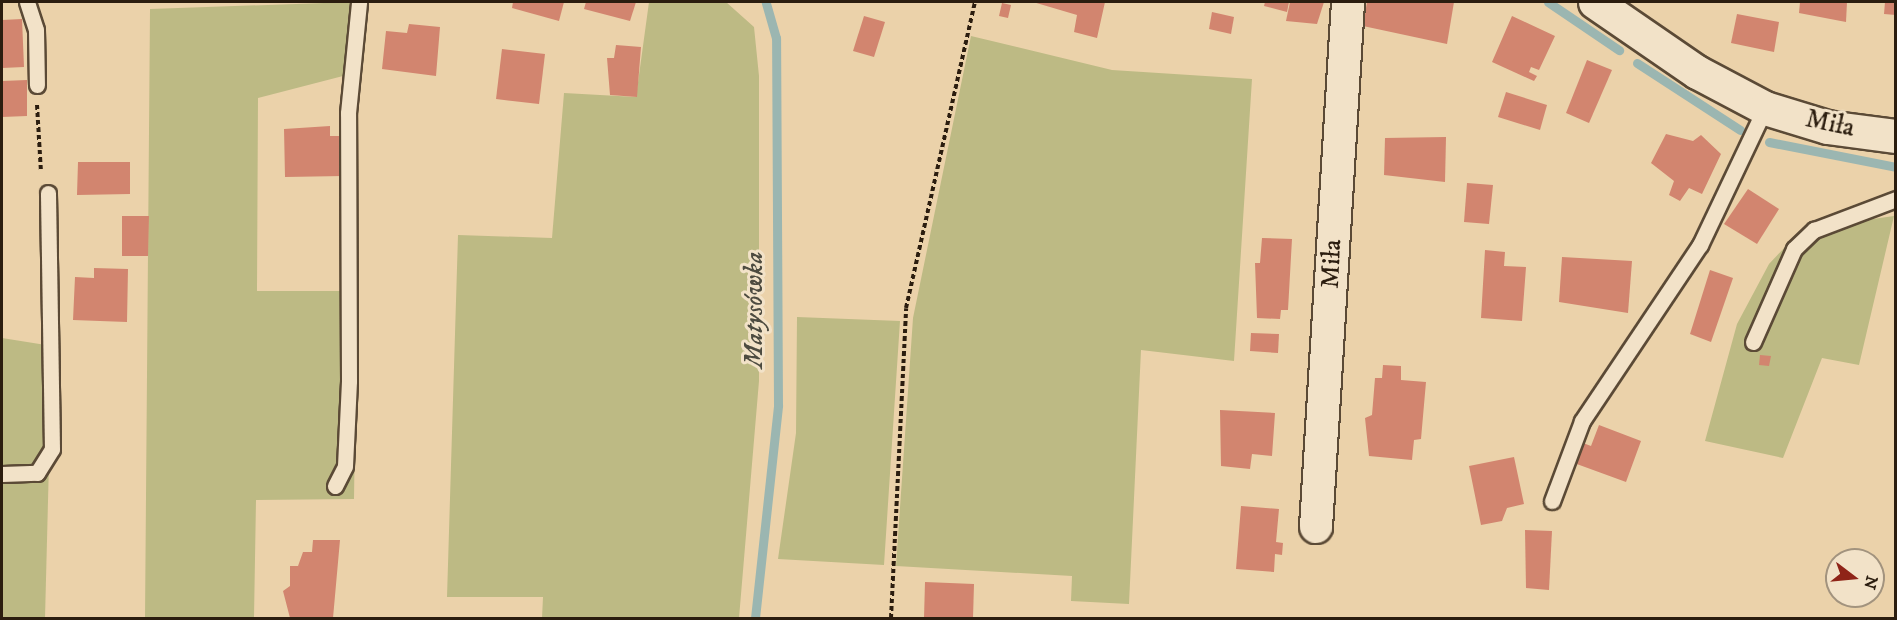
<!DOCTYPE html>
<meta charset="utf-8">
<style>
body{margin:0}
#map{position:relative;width:1897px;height:620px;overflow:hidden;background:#ebd2aa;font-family:"IM FELL DW Pica",serif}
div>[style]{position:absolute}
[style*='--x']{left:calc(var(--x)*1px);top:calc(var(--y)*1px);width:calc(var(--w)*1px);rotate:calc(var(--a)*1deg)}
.green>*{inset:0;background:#bdba84}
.stream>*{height:9px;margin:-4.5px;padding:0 4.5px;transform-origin:4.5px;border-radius:4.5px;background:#9bb6b1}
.building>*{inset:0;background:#d2856f}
.path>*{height:4px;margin-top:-2px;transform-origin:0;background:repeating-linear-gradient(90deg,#2b1d0f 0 4.5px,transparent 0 7.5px)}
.roads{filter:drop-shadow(2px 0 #5b4a36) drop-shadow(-2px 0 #5b4a36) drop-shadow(0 2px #5b4a36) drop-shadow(0 -2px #5b4a36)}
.lane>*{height:15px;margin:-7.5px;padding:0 7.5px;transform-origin:7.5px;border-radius:7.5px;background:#f2e2c8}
.street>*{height:32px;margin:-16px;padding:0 16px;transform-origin:16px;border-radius:16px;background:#f2e2c8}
.secondary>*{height:33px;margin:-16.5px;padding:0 16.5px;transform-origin:16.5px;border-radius:16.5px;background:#f2e2c8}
span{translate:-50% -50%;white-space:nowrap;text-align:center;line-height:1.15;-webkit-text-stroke:6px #f2e2c8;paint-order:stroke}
.street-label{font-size:26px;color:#2b1d0f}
.water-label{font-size:27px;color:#4d4b40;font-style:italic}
.frame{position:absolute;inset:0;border:3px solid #2b1d0f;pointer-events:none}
.north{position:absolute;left:1825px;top:548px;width:60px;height:60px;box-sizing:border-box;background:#f2e2c8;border:2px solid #a2937e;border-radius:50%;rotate:106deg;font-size:16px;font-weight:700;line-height:24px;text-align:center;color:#2b1d0f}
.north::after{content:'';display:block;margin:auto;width:21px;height:27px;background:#8f2418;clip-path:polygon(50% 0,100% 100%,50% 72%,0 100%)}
</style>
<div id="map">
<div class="green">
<div style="clip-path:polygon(352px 2px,343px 76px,258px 98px,257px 291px,357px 291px,354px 499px,256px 500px,254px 618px,145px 618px,150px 9px)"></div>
<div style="clip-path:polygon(649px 2px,726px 2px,754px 27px,759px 76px,759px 381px,739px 618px,542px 618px,543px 597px,447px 597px,458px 235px,552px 238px,564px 93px,636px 97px)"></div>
<div style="clip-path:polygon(971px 36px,1112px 70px,1252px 79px,1234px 361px,1141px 350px,1129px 604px,1071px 601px,1072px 576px,896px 566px,913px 318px)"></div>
<div style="clip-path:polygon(1894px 216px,1859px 365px,1822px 358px,1783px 458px,1705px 441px,1737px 324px,1769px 264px,1802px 229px)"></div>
<div style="clip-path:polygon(797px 317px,900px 321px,884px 565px,778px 559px,796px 433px)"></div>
<div style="clip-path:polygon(2px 338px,52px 346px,45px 618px,2px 618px)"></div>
</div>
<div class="stream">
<div style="--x:1548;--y:2;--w:86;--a:34.1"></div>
<div style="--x:1637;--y:63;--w:123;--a:33"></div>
<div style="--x:1769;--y:142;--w:129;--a:11.1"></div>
<div style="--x:755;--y:618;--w:214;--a:-83.8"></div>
<div style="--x:778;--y:405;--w:367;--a:-90.3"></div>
<div style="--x:776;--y:38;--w:37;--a:-106"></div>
</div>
<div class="building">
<div style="clip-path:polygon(513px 2px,564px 2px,559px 21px,512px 8px)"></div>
<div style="clip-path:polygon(586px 2px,636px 2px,630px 21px,584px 9px)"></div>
<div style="clip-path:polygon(1033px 2px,1105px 2px,1097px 38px,1074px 32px,1077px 15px)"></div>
<div style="clip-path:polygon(1265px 2px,1289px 2px,1287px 12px,1264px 6px)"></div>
<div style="clip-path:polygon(1290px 2px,1324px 2px,1317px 24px,1286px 21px)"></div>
<div style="clip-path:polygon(1367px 2px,1454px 2px,1447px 44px,1363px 26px)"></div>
<div style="clip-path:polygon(1800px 2px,1847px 2px,1846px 22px,1799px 13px)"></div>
<div style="clip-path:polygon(1885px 2px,1896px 2px,1896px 15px,1884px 14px)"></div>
<div style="clip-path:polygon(1002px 3px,1011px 5px,1008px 18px,999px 16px)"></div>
<div style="clip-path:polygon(1212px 12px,1234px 17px,1231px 34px,1209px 29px)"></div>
<div style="clip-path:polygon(1737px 14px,1779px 22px,1774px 52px,1731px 43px)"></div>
<div style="clip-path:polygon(864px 16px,885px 22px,874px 57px,853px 51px)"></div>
<div style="clip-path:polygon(1512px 16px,1555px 36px,1539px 70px,1531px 67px,1529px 72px,1537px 76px,1534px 81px,1492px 62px)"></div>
<div style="clip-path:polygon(22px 19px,24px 67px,2px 68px,2px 20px)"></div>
<div style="clip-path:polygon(409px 24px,440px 27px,436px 76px,382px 69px,386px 31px,407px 33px)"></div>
<div style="clip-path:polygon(616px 45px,641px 47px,637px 97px,610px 95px,607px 58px,614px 58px)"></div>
<div style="clip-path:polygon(502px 49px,545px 54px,539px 104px,496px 99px)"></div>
<div style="clip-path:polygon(1587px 60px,1612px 70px,1589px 123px,1566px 113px)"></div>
<div style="clip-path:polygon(27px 80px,27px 116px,2px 117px,2px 81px)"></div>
<div style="clip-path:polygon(1506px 92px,1547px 105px,1540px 130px,1498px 117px)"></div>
<div style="clip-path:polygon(330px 126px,330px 136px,341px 136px,343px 176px,285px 177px,284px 129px)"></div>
<div style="clip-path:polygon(1666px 134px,1693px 141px,1701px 135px,1721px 154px,1702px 194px,1689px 188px,1680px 201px,1669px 195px,1674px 181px,1651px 163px)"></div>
<div style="clip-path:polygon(1446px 137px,1445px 182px,1384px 175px,1385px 138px)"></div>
<div style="clip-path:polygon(78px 162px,130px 162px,130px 194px,77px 195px)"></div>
<div style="clip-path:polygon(1467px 183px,1493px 185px,1489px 224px,1464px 222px)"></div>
<div style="clip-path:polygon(1748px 189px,1779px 209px,1757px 244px,1724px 224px)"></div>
<div style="clip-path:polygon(122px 216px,149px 216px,148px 256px,122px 256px)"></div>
<div style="clip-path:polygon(1262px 238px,1292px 239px,1288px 310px,1281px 310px,1280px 319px,1257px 318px,1255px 263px,1260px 263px)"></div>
<div style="clip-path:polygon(1485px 250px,1505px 252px,1504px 266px,1526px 267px,1522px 321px,1481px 318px)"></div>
<div style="clip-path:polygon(1562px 257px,1632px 261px,1628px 313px,1559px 302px)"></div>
<div style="clip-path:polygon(94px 268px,128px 269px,127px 322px,73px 320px,75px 277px,94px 278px)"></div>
<div style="clip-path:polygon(1710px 270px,1733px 278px,1711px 342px,1690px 334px)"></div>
<div style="clip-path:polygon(1251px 333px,1279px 334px,1278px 353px,1250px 351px)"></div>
<div style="clip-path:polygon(1760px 355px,1771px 356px,1769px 366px,1759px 365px)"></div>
<div style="clip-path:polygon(1383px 365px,1401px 366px,1401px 380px,1426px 382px,1421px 439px,1414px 440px,1412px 460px,1369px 456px,1365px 418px,1372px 415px,1375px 378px,1382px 378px)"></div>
<div style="clip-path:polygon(1220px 410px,1275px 413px,1272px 456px,1252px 454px,1250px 469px,1221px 466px)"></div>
<div style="clip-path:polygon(1599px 425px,1641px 441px,1626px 482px,1574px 463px,1583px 443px,1591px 446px)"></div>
<div style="clip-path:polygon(1514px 457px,1524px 504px,1507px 508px,1502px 521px,1481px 525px,1469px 466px)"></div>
<div style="clip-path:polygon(1241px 506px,1279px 509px,1276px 542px,1283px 543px,1282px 555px,1275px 554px,1274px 572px,1236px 569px)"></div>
<div style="clip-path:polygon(1525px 530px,1552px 531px,1549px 590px,1526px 588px)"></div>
<div style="clip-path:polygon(313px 540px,340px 540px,333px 618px,290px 618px,283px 591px,290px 586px,290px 566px,298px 566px,303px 552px,312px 552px)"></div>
<div style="clip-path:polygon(925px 582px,974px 584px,973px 618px,924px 618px)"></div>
</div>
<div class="path">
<div style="--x:37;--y:105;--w:67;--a:86.6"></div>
<div style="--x:891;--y:618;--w:310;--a:-87.2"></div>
<div style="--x:906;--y:308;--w:314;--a:-77.3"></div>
</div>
<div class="roads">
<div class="lane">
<div style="--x:27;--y:2;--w:29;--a:72"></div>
<div style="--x:36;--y:30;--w:55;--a:89"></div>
<div style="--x:1753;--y:342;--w:102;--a:-66.2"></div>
<div style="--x:1794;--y:249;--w:28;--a:-44"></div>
<div style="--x:1814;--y:230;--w:88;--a:-20.7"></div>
<div style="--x:2;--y:474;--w:35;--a:-2"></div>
<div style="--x:37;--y:473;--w:28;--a:-58"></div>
<div style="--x:52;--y:449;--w:256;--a:-90.9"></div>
<div style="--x:335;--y:486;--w:22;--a:-63"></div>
<div style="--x:345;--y:466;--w:85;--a:-87.3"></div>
<div style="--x:349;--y:381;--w:268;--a:-90.2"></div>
<div style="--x:348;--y:113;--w:112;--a:-84.3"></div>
<div style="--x:1552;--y:501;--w:85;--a:-69.4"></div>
<div style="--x:1582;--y:421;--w:212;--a:-56.2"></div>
<div style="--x:1700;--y:245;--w:152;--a:-64.6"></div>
</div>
<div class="street">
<div style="--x:1316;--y:527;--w:526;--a:-86.51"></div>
</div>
<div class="secondary">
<div style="--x:1595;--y:2;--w:124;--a:34.5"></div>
<div style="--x:1697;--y:72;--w:77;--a:27.9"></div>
<div style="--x:1765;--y:108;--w:65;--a:17"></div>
<div style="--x:1827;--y:127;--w:70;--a:7.4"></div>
</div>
</div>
<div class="street-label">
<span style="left:1830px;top:124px;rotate:12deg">Miła</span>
<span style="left:1332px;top:264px;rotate:-87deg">Miła</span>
</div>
<div class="water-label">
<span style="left:755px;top:310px;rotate:-90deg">Matysówka</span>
</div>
<div class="frame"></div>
<div class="north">N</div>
</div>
